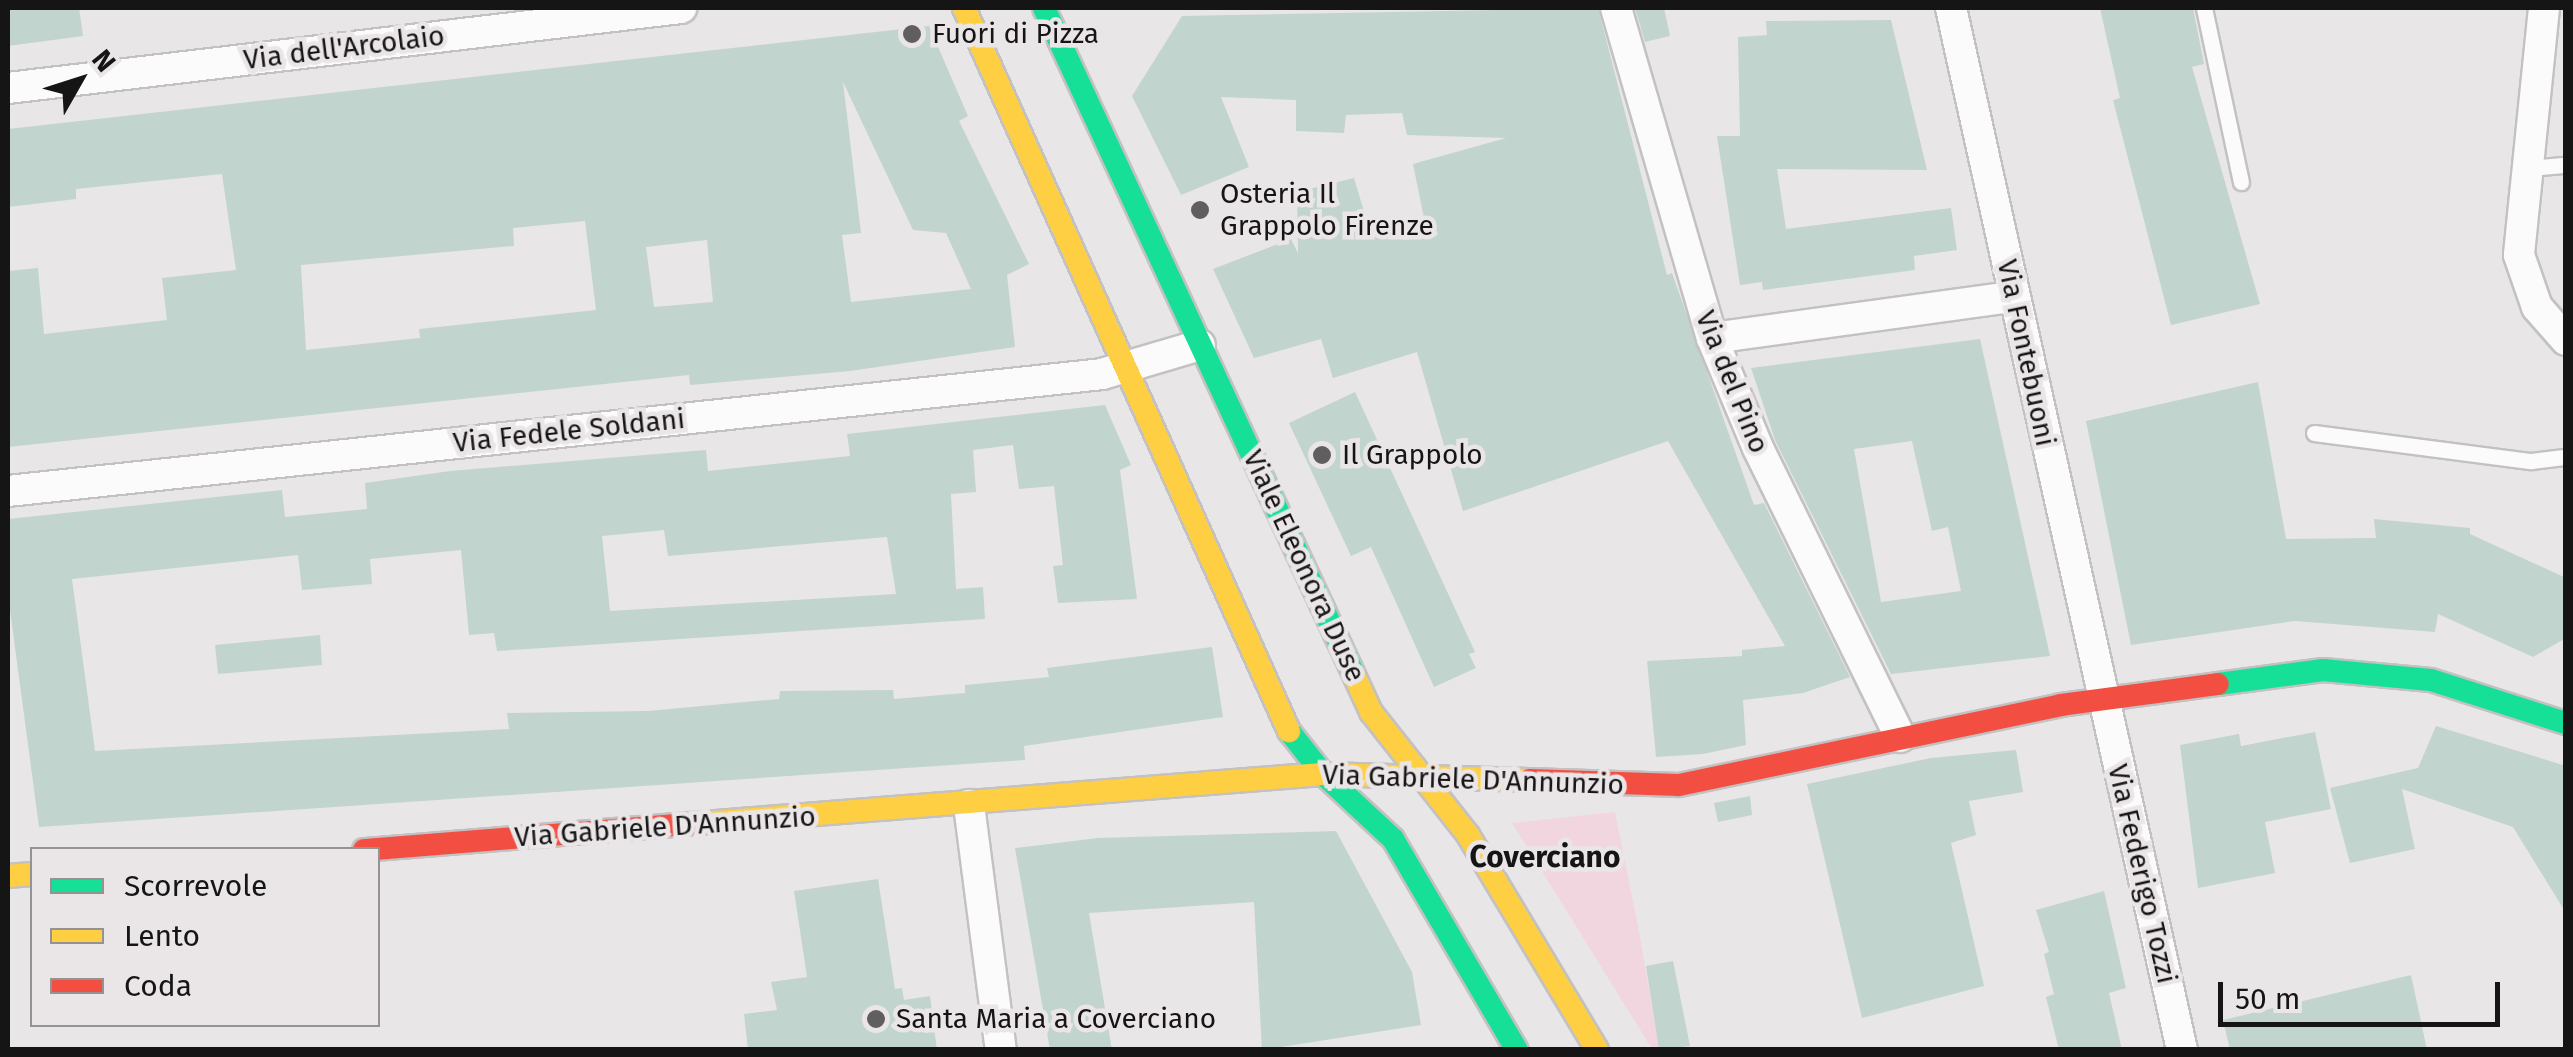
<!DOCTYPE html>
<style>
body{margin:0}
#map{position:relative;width:2573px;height:1057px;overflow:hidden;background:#e9e6e7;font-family:"Fira Sans",sans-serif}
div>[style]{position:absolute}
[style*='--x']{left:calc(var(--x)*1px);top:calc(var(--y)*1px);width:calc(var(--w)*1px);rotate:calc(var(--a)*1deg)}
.green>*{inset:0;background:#f2d6df}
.building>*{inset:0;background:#c2d4ce}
.roads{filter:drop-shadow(2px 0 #c3c1c2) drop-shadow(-2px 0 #c3c1c2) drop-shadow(0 2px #c3c1c2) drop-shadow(0 -2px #c3c1c2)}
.lane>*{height:15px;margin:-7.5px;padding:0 7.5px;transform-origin:7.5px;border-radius:7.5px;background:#fcfbfb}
.street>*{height:30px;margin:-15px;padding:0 15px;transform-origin:15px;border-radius:15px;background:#fcfbfb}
.fast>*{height:22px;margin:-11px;padding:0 11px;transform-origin:11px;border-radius:11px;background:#16e098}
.slow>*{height:22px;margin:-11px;padding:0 11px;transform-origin:11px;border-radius:11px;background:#ffcf43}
.jam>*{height:22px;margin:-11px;padding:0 11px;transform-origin:11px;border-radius:11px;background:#f24e42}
.dots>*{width:28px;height:28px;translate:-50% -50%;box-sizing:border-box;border:5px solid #eae5e7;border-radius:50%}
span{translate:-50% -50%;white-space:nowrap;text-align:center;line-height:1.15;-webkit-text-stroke:9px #eae5e7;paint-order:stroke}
.poi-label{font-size:28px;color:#161515}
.left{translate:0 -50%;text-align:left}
.street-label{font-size:28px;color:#161515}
.neighbourhood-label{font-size:30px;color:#161515;font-weight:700}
.frame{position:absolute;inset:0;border:10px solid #161515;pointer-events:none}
.legend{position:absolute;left:30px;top:847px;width:350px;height:180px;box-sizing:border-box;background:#eae5e7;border:2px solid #959293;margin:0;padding:12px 18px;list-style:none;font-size:30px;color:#161515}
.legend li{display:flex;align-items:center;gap:20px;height:50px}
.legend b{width:50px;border:2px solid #959293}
.north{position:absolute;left:30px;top:30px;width:100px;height:100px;-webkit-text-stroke:8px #eae5e7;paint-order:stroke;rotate:51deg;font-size:28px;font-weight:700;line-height:40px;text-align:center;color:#161515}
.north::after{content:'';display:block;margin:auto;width:35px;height:45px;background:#161515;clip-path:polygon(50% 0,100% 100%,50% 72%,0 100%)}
.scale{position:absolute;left:2218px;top:982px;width:282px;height:45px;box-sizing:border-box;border:5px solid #161515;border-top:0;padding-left:12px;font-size:30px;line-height:35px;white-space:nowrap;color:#161515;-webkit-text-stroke:8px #eae5e7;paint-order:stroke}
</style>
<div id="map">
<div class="green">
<div style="clip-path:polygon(1615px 812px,1639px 931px,1659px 1049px,1652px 1049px,1512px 823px)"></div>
</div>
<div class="building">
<div style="clip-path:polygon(8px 8px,79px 8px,83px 36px,8px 46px)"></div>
<div style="clip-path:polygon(1598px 8px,1667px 275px,1672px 273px,1754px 505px,1764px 503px,1850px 677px,1803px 693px,1743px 700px,1746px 745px,1703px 754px,1656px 757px,1647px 661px,1742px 656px,1742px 650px,1785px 646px,1668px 441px,1463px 511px,1417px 352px,1333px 378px,1321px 339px,1254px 358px,1213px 269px,1291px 239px,1298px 253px,1297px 192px,1354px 178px,1372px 238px,1424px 218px,1413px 164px,1506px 138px,1407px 135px,1402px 113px,1346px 115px,1344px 133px,1296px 131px,1296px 100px,1221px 97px,1249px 167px,1181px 195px,1132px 96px,1182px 16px)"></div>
<div style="clip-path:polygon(1635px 8px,1664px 8px,1670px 36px,1645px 42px)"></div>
<div style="clip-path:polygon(2100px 8px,2193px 8px,2204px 64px,2192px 67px,2260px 304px,2171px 325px,2113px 100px,2120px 98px)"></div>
<div style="clip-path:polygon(1891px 20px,1927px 170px,1777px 169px,1786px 229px,1951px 208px,1957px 250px,1914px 256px,1915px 270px,1763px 290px,1762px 282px,1740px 285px,1717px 136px,1740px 136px,1738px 37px,1767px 35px,1766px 21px)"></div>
<div style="clip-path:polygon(evenodd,929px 26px,968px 116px,959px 121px,1029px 264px,1007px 275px,1015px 347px,850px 371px,690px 385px,689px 375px,8px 447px,8px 271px,38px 268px,44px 334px,167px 320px,162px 278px,236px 270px,222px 174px,76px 189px,76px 199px,8px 207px,8px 129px,929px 26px,843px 82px,913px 230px,946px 233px,971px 289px,851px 302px,842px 235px,861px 233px,843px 82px,929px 26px,585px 221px,596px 310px,419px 329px,420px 338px,306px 350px,301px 265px,514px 246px,513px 228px,585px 221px,929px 26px,707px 240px,713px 302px,654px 307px,646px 247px,707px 240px)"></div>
<div style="clip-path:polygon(evenodd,1980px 339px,2050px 656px,1891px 674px,1775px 440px,1751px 368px,1980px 339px,1912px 441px,1932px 531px,1948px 527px,1961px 591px,1881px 602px,1854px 449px,1912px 441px)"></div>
<div style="clip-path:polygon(2258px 382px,2286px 539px,2376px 538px,2374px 519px,2470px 528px,2470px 534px,2566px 578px,2566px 638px,2533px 657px,2438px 614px,2435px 632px,2295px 621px,2131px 645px,2086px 421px)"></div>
<div style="clip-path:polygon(1355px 392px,1475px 652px,1469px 654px,1476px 668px,1434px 687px,1371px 547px,1351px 556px,1289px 423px)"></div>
<div style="clip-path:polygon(evenodd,1105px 405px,1131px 465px,1120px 470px,1137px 599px,1058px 603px,1053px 566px,1063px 565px,1054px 486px,1019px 489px,1013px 445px,973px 450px,976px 492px,951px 494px,956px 589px,983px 587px,985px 619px,497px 651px,494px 633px,469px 635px,461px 550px,370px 559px,372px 584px,302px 590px,298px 555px,72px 579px,95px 751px,509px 729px,507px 713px,648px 711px,779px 699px,780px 691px,893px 690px,894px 699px,965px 693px,965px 685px,1049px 677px,1047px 668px,1212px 647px,1223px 717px,1024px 746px,1025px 760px,39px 827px,8px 595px,8px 519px,282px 490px,285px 517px,367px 509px,365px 483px,450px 471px,706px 450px,708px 471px,850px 456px,847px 434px,1105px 405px,664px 530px,668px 556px,887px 537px,896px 594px,610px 611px,602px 536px,664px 530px)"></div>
<div style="clip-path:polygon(320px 635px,322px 665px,218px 674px,215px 645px)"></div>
<div style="clip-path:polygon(2436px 726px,2566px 766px,2566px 913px,2513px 827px,2402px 789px,2415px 849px,2350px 863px,2330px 788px,2418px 768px)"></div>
<div style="clip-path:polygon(2315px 732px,2331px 809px,2265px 822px,2275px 873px,2198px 888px,2180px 745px,2239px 734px,2241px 746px)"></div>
<div style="clip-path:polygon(2016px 750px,2023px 792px,1969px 801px,1976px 835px,1951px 843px,1984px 986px,1862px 1018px,1807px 784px,1931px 758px)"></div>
<div style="clip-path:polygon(1750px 796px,1752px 815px,1718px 822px,1714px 803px)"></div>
<div style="clip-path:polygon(1336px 831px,1412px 972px,1421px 1025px,1262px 1050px,1254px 902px,1089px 913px,1112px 1050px,1050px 1050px,1015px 848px,1098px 838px)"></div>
<div style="clip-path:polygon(878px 879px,895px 989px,902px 988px,904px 1000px,930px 996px,937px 1050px,748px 1050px,744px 1014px,777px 1010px,771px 982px,807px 977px,794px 891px)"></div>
<div style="clip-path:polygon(2104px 891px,2126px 988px,2109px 993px,2122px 1050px,2059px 1050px,2046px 997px,2054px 994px,2044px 954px,2049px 952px,2036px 910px)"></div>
<div style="clip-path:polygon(1673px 961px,1690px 1046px,1659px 1050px,1646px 966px)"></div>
<div style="clip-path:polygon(2411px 975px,2427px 1050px,2230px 1050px,2223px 1020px)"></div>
</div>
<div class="roads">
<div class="lane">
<div style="--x:2204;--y:8;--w:178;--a:78"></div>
<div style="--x:2529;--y:168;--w:37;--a:-5"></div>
<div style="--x:2314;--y:433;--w:219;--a:7.4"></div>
<div style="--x:2531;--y:461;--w:35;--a:-7"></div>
</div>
<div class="street">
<div style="--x:1616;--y:8;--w:344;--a:73.8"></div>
<div style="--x:1712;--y:338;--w:119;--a:67.3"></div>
<div style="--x:1758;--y:448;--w:322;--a:63.8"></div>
<div style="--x:1951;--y:8;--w:1067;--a:77.5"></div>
<div style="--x:2544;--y:8;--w:248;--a:95.8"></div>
<div style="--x:2519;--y:255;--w:55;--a:70.9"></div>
<div style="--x:2537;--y:307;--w:44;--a:48.7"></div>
<div style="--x:8;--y:88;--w:678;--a:-6.78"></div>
<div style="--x:1712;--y:338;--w:304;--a:-7.8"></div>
<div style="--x:8;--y:491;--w:1100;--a:-6.1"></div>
<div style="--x:1102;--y:374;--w:102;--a:-16.5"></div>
<div style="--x:969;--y:805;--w:247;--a:82.6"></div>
</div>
<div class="fast">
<div style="--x:1044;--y:8;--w:736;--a:65.07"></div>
<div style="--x:2218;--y:684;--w:106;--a:-7.6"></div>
<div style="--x:2323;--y:670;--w:108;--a:5.3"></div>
<div style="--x:2431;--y:680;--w:142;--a:17.7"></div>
<div style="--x:1289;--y:731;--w:55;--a:51.7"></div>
<div style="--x:1323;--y:774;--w:96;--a:42.9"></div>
<div style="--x:1393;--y:839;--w:245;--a:59.6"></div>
</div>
<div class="slow">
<div style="--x:964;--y:8;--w:793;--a:65.8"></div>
<div style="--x:1354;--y:675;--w:41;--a:65.3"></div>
<div style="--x:1371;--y:712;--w:157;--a:51.7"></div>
<div style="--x:1468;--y:835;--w:251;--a:59"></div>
<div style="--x:703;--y:823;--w:622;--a:-4.52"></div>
<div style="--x:1323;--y:774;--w:206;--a:1.7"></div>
<div style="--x:8;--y:876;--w:24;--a:-5"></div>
</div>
<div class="jam">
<div style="--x:1529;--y:780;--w:150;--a:1.9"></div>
<div style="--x:1679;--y:785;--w:390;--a:-11.8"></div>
<div style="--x:2061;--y:705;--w:158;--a:-7.6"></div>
<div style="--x:364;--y:850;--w:340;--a:-4.6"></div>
</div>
</div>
<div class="dots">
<div style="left:912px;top:34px;background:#605e5e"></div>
<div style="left:1200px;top:210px;background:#605e5e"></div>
<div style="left:1322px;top:455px;background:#605e5e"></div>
<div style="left:876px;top:1019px;background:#605e5e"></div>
</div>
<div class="poi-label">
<span class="left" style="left:932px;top:34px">Fuori di Pizza</span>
<span class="left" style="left:1220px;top:210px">Osteria Il<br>Grappolo Firenze</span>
<span class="left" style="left:1342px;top:455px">Il Grappolo</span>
<span class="left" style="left:896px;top:1019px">Santa Maria a Coverciano</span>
</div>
<div class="street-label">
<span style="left:344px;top:48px;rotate:-7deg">Via dell'Arcolaio</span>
<span style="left:2026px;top:353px;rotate:78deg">Via Fontebuoni</span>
<span style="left:1732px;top:382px;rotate:68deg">Via del Pino</span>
<span style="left:569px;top:431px;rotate:-6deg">Via Fedele Soldani</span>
<span style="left:1304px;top:566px;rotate:65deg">Viale Eleonora Duse</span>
<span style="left:1473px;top:780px;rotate:2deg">Via Gabriele D'Annunzio</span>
<span style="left:665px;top:827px;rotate:-4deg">Via Gabriele D'Annunzio</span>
<span style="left:2142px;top:874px;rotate:77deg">Via Federigo Tozzi</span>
</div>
<div class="neighbourhood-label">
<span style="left:1545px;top:857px">Coverciano</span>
</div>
<div class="frame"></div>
<ul class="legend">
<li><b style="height:12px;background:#16e098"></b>Scorrevole</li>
<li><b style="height:12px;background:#ffcf43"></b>Lento</li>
<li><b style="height:12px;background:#f24e42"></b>Coda</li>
</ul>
<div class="north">N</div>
<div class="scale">50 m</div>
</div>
